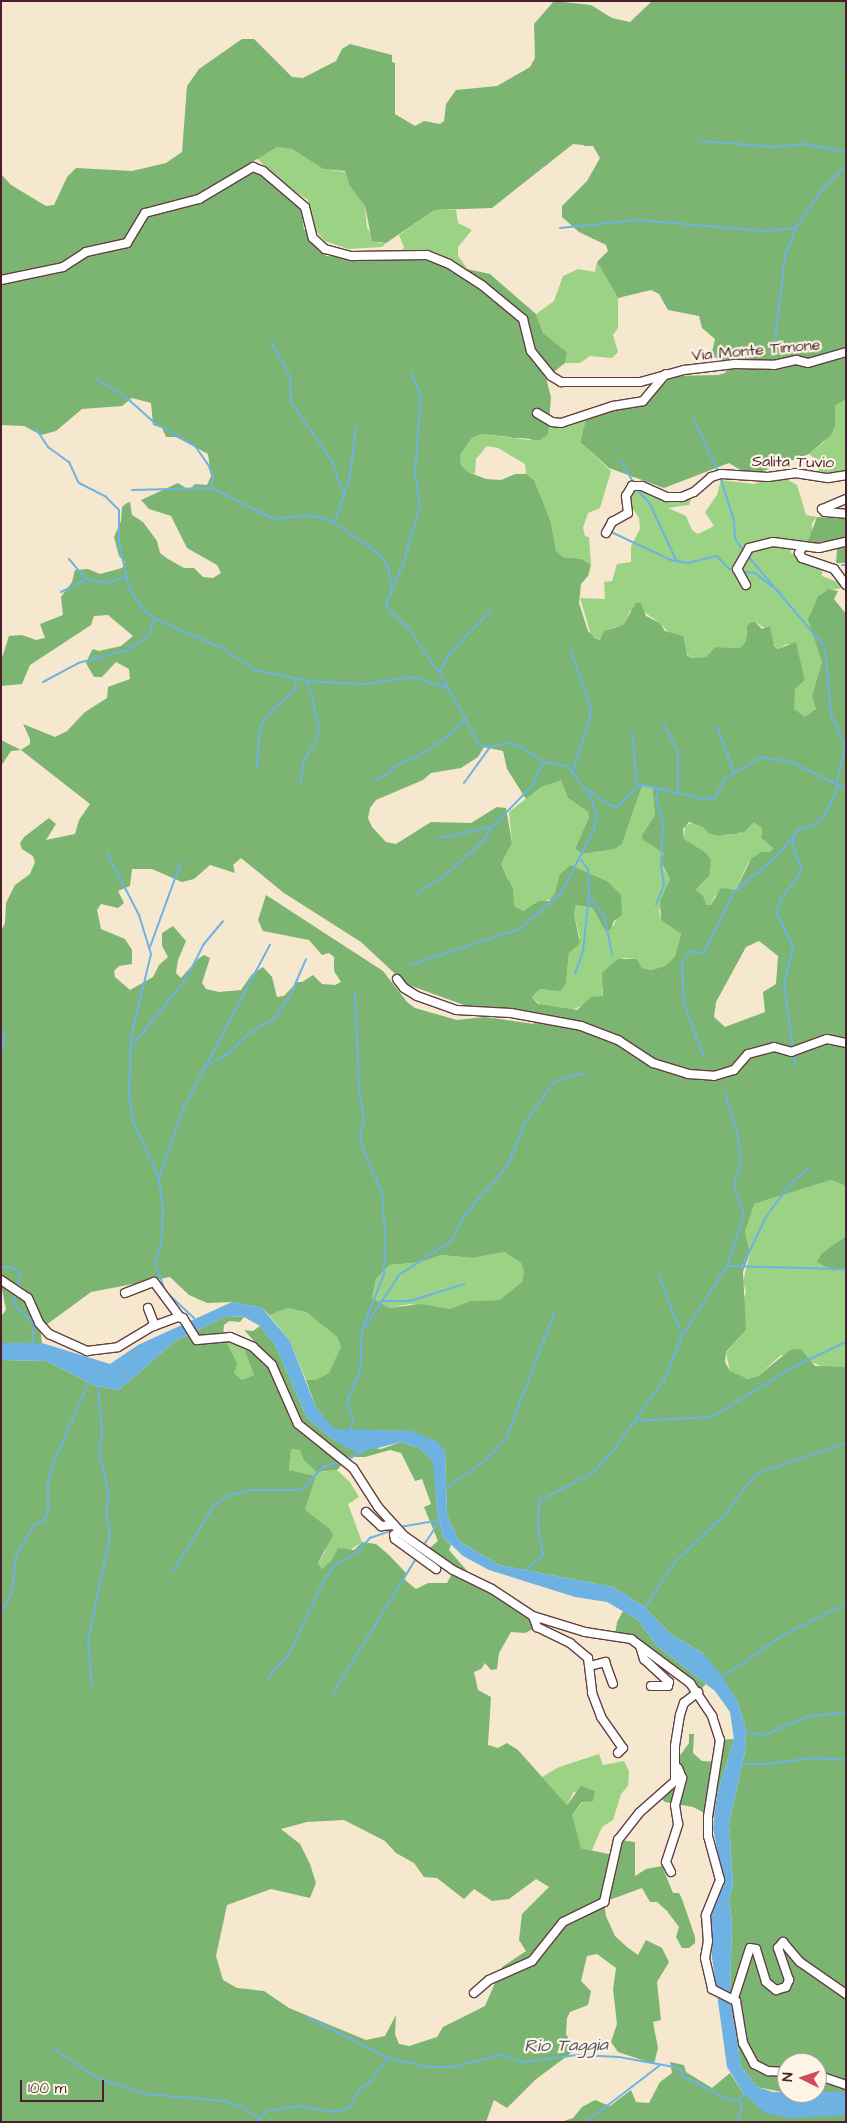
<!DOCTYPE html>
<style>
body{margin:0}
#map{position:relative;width:847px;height:2123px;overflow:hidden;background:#f6e8cf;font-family:"Architects Daughter",sans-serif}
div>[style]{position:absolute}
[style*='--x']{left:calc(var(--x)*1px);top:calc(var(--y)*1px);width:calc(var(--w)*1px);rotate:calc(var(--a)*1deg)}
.green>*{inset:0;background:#9bd284}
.forest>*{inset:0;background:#7cb472}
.water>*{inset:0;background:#6eb2e4}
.stream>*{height:2px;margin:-1px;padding:0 1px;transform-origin:1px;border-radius:1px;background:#6eb2e4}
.roads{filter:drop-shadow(1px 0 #643d44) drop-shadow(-1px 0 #643d44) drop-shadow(0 1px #643d44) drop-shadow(0 -1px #643d44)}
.minor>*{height:8px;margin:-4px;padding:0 4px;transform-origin:4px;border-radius:4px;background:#fff}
span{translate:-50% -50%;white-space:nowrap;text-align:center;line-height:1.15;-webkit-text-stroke:4.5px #fcf5e5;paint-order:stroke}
.street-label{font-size:16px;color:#4a1f2b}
.water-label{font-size:18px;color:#57526c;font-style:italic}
.frame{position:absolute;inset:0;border:2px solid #4a1f2b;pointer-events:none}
.north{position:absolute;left:777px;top:2053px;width:50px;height:50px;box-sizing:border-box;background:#fcf5e5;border:1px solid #b59f9b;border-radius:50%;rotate:274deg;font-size:14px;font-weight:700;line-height:20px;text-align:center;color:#4a1f2b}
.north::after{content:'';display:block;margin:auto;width:18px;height:22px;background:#d1495b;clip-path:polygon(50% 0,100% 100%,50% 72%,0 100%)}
.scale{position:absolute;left:20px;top:2080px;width:84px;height:22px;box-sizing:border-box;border:2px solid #4a1f2b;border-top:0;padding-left:6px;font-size:15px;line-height:18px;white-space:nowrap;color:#4a1f2b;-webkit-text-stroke:4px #fcf5e5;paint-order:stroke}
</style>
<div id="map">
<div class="green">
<div style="clip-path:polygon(277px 147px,292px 149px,323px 169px,345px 172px,349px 185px,365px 206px,367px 228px,379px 243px,386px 243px,382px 247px,348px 249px,325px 241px,316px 231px,308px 200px,276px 179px,257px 158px)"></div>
<div style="clip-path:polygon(435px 210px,456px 210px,458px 223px,472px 230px,458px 247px,458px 256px,467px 268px,398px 258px,404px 247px,399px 235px)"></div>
<div style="clip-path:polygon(597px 262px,618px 298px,618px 328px,613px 335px,618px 352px,612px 358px,590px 356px,580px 363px,565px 363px,567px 352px,543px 333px,536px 314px,554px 301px,563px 276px,578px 269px,595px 272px)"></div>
<div style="clip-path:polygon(846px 399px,846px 473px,819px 474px,816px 459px,809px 454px,824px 442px,835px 426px,835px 406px)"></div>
<div style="clip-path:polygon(586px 419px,580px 442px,611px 471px,600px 508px,588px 513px,583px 528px,585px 536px,589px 537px,591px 565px,582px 559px,563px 557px,556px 551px,551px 522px,534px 480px,526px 474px,525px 464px,498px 448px,487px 446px,476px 459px,475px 474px,468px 472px,461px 465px,460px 455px,472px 438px,481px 434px,530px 440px,548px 434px,547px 424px,558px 426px)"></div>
<div style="clip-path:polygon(781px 476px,797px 485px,806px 515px,817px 517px,812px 523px,812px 543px,788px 541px,791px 553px,822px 570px,822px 576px,840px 583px,842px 588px,824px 591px,818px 596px,810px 614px,822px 662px,812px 695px,817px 704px,814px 713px,805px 717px,793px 709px,795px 689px,805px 680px,797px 647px,787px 644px,778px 649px,771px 642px,771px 632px,755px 622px,746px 631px,746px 641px,740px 648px,715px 647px,706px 657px,691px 658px,660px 623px,644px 612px,630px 611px,623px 625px,609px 629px,600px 640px,591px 635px,580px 598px,605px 599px,604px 582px,612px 581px,617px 564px,631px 562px,631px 546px,640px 529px,639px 518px,631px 506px,630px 496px,635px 489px,670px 500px,692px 497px,689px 505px,668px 508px,686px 516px,692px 530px,698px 534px,714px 526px,705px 512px,717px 495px,721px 480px,754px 484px)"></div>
<div style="clip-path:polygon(561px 779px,568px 798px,588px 812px,589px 817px,575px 849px,584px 854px,613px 849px,622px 844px,642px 786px,652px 787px,655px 815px,642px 835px,664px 853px,663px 867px,670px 879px,659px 911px,661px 920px,681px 934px,675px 956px,665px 966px,651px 970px,642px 968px,637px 959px,623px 958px,602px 987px,603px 996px,572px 1010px,542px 1006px,532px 997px,540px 989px,555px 990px,566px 983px,569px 953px,580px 938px,574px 914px,576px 905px,593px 908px,613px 926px,618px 917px,612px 890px,607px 881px,571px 865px,553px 898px,522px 911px,514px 907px,508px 877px,501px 864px,512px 843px,509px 812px,541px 787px)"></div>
<div style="clip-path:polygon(754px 821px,762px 828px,761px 838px,773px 848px,770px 852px,761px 852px,748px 863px,736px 890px,727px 889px,715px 896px,711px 905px,706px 905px,696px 890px,706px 880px,709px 866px,705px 852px,684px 839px,685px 825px,694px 823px,703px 827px,709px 834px,719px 836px,740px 833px)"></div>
<div style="clip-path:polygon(831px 1180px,846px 1186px,846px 1236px,822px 1253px,834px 1271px,846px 1269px,846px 1367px,825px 1368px,807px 1360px,781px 1355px,758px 1376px,748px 1379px,738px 1376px,730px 1371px,726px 1353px,746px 1330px,743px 1301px,746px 1292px,743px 1282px,750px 1253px,745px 1232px,750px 1212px,754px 1204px)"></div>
<div style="clip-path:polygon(504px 1252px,521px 1263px,524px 1272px,522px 1282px,499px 1300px,470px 1301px,450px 1309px,410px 1304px,390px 1308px,372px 1298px,376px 1279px,390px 1265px,421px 1262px,441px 1255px,473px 1258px)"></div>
<div style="clip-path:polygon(288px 1308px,306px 1312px,337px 1337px,341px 1347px,339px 1356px,329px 1373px,315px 1380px,306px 1380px,290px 1341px,269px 1315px)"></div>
<div style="clip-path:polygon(223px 1336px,249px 1345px,245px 1352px,254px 1375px,242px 1380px,234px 1373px)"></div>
<div style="clip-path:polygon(291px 1449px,300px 1450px,305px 1460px,322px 1472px,337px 1470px,350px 1482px,359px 1497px,348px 1504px,362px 1542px,322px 1569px,318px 1563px,325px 1552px,329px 1528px,305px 1510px,316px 1476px,289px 1470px)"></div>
<div style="clip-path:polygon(599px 1754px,603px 1765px,624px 1761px,629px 1771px,628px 1786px,621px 1794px,613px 1820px,602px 1827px,592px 1850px,581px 1848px,574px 1826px,572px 1815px,583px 1802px,574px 1791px,567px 1805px,542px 1777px,559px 1767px)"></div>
</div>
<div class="forest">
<div style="clip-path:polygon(evenodd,554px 1px,591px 5px,612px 18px,630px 22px,652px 1px,846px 1px,846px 399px,835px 406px,835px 426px,831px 435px,809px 454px,750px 476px,729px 463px,664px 488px,609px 468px,580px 442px,586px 419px,649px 399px,672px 376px,718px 375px,725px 373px,730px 366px,728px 362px,711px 356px,715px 339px,702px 328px,699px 316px,668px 310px,659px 294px,651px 290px,618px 298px,597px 262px,608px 251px,606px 245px,579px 232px,562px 217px,562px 206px,587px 181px,600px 158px,593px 146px,573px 144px,492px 208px,435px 210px,386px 243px,372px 241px,365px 206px,349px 185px,345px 171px,323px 169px,292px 149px,277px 147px,239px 170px,260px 174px,301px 208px,304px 229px,326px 256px,421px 259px,490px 274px,536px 314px,543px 333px,567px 352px,565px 363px,546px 378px,551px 397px,548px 434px,540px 440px,481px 434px,472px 438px,460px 455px,461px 465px,468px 472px,486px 479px,501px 480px,515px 474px,526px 474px,534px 480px,551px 522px,556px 551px,563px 557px,582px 559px,591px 565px,588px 576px,581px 584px,579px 603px,588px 631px,595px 638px,600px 640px,604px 631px,623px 625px,636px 603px,641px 603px,646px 616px,660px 623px,665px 631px,683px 636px,687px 655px,691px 658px,706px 657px,715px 647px,740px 648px,746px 641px,747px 626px,750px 623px,755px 622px,762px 629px,770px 626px,774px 646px,778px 649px,796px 642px,805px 680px,795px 689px,794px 709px,805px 717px,816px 709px,812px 695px,822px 662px,808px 619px,818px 596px,828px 589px,838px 591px,834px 599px,846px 614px,846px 1186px,831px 1180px,754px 1204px,745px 1232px,750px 1253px,743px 1272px,746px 1330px,726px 1352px,725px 1362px,730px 1371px,748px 1379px,758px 1376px,790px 1350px,801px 1349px,815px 1366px,846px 1367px,846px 2092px,817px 2093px,817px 2063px,787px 2063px,787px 2093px,757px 2087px,741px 2066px,730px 1994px,732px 1923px,729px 1898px,733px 1887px,729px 1824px,746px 1747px,745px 1725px,737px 1700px,703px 1653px,672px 1635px,642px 1605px,613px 1587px,499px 1565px,459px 1541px,447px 1515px,445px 1451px,412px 1431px,334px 1430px,316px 1408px,306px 1380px,315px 1380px,329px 1373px,341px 1347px,337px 1337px,306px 1312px,288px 1308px,269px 1315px,262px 1308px,232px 1302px,207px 1303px,189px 1295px,170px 1277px,91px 1292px,46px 1325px,23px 1288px,1px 1276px,1px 931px,5px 923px,6px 903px,15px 885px,30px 874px,35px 862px,33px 856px,22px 849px,20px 843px,24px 837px,49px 818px,56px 824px,46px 840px,75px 834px,79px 820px,90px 804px,21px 750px,11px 751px,1px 766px,1px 740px,21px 750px,30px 744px,30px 739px,23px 724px,55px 737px,67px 731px,85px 712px,107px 698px,108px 687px,130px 679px,129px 669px,116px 662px,102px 677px,94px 677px,86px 663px,91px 652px,93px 649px,99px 651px,121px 646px,133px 636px,108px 615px,94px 616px,91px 625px,30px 665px,22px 684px,1px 686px,1px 661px,9px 636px,22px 635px,36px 640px,45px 638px,40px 624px,63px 615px,61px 597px,72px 582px,75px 570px,88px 569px,100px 574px,122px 568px,125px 562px,119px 556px,114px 537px,121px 521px,122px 507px,127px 503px,130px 502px,132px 515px,143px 522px,157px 541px,160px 553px,168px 559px,184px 568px,194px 568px,203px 577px,213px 578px,221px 573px,217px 565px,187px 548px,171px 516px,149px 509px,141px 500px,178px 483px,189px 490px,195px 484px,207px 485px,211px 476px,208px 454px,176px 437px,166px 437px,162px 428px,153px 425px,151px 403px,132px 398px,122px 406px,82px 409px,56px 431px,41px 435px,24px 426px,1px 425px,1px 174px,11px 185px,46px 206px,54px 205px,67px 177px,76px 168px,132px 171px,166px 163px,182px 152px,187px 86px,199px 69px,242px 39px,254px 39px,292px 77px,303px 78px,336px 61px,342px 49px,350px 44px,392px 55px,392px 62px,395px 63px,395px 114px,415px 126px,424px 121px,440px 124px,444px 121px,446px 104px,456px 90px,497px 86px,530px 67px,535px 58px,534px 24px,554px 1px,484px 747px,503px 751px,507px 769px,526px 799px,541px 787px,561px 780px,568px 798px,588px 812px,589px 817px,575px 849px,583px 854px,614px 849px,622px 844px,642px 786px,652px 787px,655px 815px,642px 835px,643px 840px,664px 853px,661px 862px,670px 879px,660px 901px,661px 920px,681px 934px,675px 956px,665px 966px,651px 970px,642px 968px,637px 959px,618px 959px,602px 973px,603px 996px,591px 997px,577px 1010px,538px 1004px,532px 997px,540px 989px,560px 991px,566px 983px,569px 953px,580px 943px,574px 914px,576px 905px,593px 908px,605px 930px,610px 930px,614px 921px,622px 915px,621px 895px,607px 881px,571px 865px,560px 874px,555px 893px,549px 901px,539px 901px,523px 911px,514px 906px,513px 889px,501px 864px,512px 843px,506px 808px,497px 807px,471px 823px,431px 822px,396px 844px,386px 842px,372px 827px,368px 818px,370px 808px,376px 800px,423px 780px,431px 773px,461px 768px,478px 757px,484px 747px,554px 1px,689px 822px,703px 827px,709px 834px,719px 836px,744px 832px,754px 822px,762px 828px,761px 838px,773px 848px,770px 852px,761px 852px,751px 859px,736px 890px,721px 888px,711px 905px,706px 905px,703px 896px,696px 890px,709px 876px,711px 860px,705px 852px,684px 839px,683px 829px,689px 822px,554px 1px,241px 858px,284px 893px,361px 942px,406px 984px,472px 1008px,506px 1008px,537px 1016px,534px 1024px,485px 1017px,457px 1020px,415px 1008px,407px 1002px,383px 971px,266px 895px,258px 920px,263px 931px,309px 940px,322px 955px,329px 953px,334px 957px,334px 971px,341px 982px,335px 985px,322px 984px,313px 975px,302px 982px,297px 982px,284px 996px,277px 997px,272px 977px,263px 967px,252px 974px,241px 990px,219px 992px,206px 989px,202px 983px,210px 958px,204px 955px,198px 959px,181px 978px,176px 973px,178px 960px,186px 941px,173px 926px,162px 933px,162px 946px,168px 957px,159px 965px,153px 977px,130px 990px,115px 977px,114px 971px,119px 966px,132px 964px,132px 950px,125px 939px,101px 929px,97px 910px,101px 904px,118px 908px,124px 903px,118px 891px,130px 886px,132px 869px,152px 869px,182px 882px,194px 879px,210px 865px,235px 873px,233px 865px,241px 858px,554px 1px,759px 941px,778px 956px,776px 984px,763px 992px,765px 1012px,725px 1027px,714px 1017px,716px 1002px,746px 947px,759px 941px,554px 1px,504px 1252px,521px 1263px,524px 1272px,522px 1282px,499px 1300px,470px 1301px,450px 1309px,420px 1304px,390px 1308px,372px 1298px,376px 1279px,390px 1265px,421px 1262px,441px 1255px,473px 1258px,504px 1252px)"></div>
<div style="clip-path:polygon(817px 517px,846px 519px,846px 563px,836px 563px,837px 550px,833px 540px,812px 543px,808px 541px)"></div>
<div style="clip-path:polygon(846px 1236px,846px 1269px,834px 1271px,817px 1262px,822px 1253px)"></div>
<div style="clip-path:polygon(1px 1284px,24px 1300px,41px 1334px,42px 1343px,1px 1343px,1px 1316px,6px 1310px)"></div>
<div style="clip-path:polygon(evenodd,227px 1316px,244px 1317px,240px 1322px,229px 1321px,224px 1325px,223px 1336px,237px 1363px,234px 1373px,242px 1380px,254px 1375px,245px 1352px,249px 1345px,260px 1352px,262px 1350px,244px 1330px,253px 1331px,260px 1326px,276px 1347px,307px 1418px,335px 1441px,381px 1449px,401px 1442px,421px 1449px,434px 1462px,437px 1511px,443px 1537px,451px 1545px,449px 1550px,468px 1572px,533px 1616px,537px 1627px,525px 1633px,511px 1632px,499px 1653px,497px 1669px,491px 1670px,485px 1663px,481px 1669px,474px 1672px,478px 1690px,491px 1697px,488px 1745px,498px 1748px,507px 1743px,518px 1750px,567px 1805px,581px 1786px,595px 1791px,593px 1801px,582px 1802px,572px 1815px,581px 1848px,613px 1855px,618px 1840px,635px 1842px,635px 1876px,646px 1869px,662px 1866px,673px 1893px,679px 1893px,682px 1899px,695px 1937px,695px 1943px,689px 1948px,682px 1948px,676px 1937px,679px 1927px,667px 1911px,657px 1902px,650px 1902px,642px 1888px,604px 1902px,606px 1916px,615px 1936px,627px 1947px,638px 1955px,646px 1940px,662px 1948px,669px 1962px,657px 1982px,661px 2020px,653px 2022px,658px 2048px,654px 2064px,618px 2052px,611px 2042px,617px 2024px,613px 1989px,616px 1968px,597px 1954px,587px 1956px,581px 1981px,591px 1991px,588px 2005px,570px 2012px,567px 2018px,566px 2034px,575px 2050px,535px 2080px,507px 2108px,494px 2100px,486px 2122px,1px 2122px,1px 1360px,46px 1361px,94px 1385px,119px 1390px,175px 1341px,227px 1316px,291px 1449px,300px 1450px,304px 1460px,317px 1472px,337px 1470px,349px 1457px,365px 1457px,390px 1450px,401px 1453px,415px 1481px,422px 1479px,431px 1504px,424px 1507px,438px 1541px,426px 1551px,454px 1570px,447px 1583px,428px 1583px,416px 1589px,405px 1580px,406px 1573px,389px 1555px,376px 1544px,362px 1542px,354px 1550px,338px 1548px,332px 1560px,322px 1569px,318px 1563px,333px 1535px,329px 1528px,305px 1510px,316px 1476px,289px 1470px,291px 1449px,227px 1316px,344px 1820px,385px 1841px,396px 1853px,414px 1863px,424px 1877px,437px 1878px,464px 1899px,474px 1889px,492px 1901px,509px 1899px,536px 1879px,549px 1887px,522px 1914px,519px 1940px,526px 1951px,502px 1967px,485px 2006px,443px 2027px,437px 2037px,409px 2046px,399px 2044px,395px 2034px,396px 2015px,385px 2036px,366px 2040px,289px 2008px,264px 1991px,237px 1988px,223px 1980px,216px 1956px,227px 1905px,271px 1889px,310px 1898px,316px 1883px,310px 1864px,300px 1844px,281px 1829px,307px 1822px,344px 1820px)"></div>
<div style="clip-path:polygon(623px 1611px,638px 1620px,657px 1646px,706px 1684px,698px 1692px,675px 1670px,666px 1677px,653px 1667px,640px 1646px,615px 1636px,617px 1622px)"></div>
<div style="clip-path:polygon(689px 1734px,694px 1734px,693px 1753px,702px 1761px,717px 1762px,720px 1740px,734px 1739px,717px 1794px,714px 1818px,693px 1807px,665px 1802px,660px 1797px,675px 1781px,676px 1761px,689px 1743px)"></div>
<div style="clip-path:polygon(670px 2062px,684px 2065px,686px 2072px,712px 2088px,730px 2073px,744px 2094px,846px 2115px,846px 2122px,561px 2122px,573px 2118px,582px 2107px,595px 2100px,610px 2106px,631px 2090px,636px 2102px,649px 2103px,660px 2082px,672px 2073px)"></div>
</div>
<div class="water">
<div style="clip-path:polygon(232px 1302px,262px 1308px,290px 1341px,316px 1408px,334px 1429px,412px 1431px,438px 1442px,445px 1451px,447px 1515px,459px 1541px,499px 1565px,613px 1587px,642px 1605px,672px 1635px,703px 1653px,722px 1676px,737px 1700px,745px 1725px,746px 1747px,729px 1824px,733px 1887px,729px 1898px,732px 1923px,730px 1994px,741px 2066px,757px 2087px,773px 2092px,846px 2092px,846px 2115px,792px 2118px,765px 2113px,744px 2094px,727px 2067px,711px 1950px,711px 1909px,724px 1885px,713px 1828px,717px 1794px,734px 1739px,730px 1712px,715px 1691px,657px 1646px,638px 1620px,607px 1602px,575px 1597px,489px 1570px,463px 1556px,443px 1537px,437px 1511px,433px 1461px,421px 1449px,401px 1442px,358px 1453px,335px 1441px,307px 1418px,276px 1347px,260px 1326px,244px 1317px,227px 1316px,175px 1341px,119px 1390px,94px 1385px,46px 1361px,1px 1360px,1px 1343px,42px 1343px,110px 1364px,138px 1345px)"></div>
</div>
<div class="stream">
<div style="--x:843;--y:66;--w:4;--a:34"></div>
<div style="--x:701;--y:141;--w:75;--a:4.6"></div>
<div style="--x:776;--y:147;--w:30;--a:-6"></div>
<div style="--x:806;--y:144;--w:41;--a:11.3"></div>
<div style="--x:560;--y:228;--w:78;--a:-5.9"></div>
<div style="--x:638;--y:220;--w:127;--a:5"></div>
<div style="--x:765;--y:231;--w:31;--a:-6"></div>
<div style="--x:775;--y:340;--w:85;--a:-83.2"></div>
<div style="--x:785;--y:256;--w:30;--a:-69"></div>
<div style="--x:796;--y:228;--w:40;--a:-56"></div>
<div style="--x:818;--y:195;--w:41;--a:-47"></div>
<div style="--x:271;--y:341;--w:41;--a:62.2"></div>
<div style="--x:290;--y:377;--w:25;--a:88"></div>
<div style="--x:291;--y:402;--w:72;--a:55.2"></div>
<div style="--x:332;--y:461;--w:37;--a:71"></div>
<div style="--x:97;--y:379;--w:37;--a:33"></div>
<div style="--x:128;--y:399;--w:36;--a:42"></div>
<div style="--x:155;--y:423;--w:46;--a:29.9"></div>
<div style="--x:195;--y:446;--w:24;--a:55"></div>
<div style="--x:209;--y:466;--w:13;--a:72"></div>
<div style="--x:213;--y:478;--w:10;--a:96"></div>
<div style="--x:694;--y:420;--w:57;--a:65.2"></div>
<div style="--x:36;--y:429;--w:22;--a:56"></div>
<div style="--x:48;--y:447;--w:26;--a:36"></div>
<div style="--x:69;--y:462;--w:23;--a:65"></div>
<div style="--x:79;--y:483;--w:29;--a:27"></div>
<div style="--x:105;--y:496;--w:20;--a:45"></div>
<div style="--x:119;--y:510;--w:33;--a:90"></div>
<div style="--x:119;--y:543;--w:46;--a:77.5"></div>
<div style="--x:129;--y:588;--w:24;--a:57"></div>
<div style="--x:142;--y:608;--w:17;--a:40"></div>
<div style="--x:155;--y:619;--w:73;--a:23.4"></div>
<div style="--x:222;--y:648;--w:40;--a:34"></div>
<div style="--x:255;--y:670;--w:54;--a:11.7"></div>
<div style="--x:308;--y:681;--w:30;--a:4"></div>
<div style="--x:338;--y:683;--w:27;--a:2"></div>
<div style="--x:365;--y:684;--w:48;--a:-8.5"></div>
<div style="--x:412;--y:677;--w:38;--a:18"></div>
<div style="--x:621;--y:461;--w:24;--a:60"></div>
<div style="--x:720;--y:476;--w:47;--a:72.7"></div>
<div style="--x:734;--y:521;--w:18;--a:87"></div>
<div style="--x:735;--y:539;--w:15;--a:53"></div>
<div style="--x:636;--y:489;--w:18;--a:45"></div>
<div style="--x:649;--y:502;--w:66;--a:65"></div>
<div style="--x:132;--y:490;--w:80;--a:-1.4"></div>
<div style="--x:212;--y:488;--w:68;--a:26.9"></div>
<div style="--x:273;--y:519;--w:36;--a:-6"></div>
<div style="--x:309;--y:515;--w:25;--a:16"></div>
<div style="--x:333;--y:522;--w:29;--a:34"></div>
<div style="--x:357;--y:538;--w:27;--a:36"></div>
<div style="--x:379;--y:554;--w:16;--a:55"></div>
<div style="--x:388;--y:567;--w:24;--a:81"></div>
<div style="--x:392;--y:591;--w:13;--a:119"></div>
<div style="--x:386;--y:602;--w:7;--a:74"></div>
<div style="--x:388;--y:609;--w:28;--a:44"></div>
<div style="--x:408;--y:628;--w:63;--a:55.3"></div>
<div style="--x:444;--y:680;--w:75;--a:61.4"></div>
<div style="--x:480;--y:746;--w:11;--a:5"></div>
<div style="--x:491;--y:747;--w:16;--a:-14"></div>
<div style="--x:507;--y:743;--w:15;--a:16"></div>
<div style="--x:521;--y:747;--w:27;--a:34"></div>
<div style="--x:543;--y:762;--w:25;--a:9"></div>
<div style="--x:568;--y:766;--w:26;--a:54"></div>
<div style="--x:583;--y:787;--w:32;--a:34"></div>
<div style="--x:610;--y:805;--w:8;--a:14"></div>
<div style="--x:618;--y:807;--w:28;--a:-48"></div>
<div style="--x:637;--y:786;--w:6;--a:-9"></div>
<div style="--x:643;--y:785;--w:62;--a:13.1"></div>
<div style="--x:703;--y:799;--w:12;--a:-5"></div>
<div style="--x:715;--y:798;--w:21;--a:-62"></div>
<div style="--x:725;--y:779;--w:42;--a:-31.4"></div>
<div style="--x:761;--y:757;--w:30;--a:9"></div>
<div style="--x:791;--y:762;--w:61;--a:26.1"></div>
<div style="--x:334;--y:523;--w:50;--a:-71.2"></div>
<div style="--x:350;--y:476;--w:49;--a:-83"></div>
<div style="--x:609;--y:531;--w:68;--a:25.1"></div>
<div style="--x:671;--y:560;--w:17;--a:10"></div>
<div style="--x:688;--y:563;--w:30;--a:-14"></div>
<div style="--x:717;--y:556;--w:18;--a:47"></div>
<div style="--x:729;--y:569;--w:6;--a:9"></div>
<div style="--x:747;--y:555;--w:121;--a:49.7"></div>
<div style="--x:825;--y:647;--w:68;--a:85"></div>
<div style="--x:831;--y:715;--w:33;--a:65"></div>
<div style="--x:845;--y:745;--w:39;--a:102"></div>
<div style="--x:69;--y:559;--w:26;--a:50"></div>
<div style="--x:86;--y:579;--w:22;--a:10"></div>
<div style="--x:108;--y:583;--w:18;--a:-19"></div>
<div style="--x:842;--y:565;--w:4;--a:0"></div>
<div style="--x:742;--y:572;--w:13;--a:4"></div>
<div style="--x:755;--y:573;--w:33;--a:38"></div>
<div style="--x:392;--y:591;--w:31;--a:-68"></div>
<div style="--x:404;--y:562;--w:59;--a:-74.3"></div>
<div style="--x:420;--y:505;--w:33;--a:-99"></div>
<div style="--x:415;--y:472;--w:77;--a:-85.5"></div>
<div style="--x:421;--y:395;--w:26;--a:-115"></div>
<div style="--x:61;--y:592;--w:28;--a:-27"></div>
<div style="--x:570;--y:649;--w:63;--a:70.4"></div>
<div style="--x:591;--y:708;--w:17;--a:100"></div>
<div style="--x:588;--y:725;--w:51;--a:108.4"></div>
<div style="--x:439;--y:673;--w:21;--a:-62"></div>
<div style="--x:449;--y:654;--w:61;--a:-46.3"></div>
<div style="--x:43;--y:682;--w:40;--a:-28"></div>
<div style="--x:78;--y:663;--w:52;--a:-14.6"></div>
<div style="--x:128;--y:650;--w:26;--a:-36"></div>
<div style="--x:149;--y:635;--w:16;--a:-72"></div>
<div style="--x:663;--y:723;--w:32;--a:62"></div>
<div style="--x:678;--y:751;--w:42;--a:90"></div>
<div style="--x:717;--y:726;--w:50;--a:70.1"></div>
<div style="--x:632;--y:732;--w:54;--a:84.7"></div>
<div style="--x:257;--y:768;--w:42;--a:-85.9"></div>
<div style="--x:260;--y:726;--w:20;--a:-53"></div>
<div style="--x:272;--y:710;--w:31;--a:-40"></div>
<div style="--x:296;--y:690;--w:12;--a:-95"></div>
<div style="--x:375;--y:780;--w:16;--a:-27"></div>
<div style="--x:389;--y:773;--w:13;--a:-45"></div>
<div style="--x:398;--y:764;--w:20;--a:-20"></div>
<div style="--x:417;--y:757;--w:40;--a:-34"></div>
<div style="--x:450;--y:735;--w:21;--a:-45"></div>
<div style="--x:464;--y:783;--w:44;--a:-54.2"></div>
<div style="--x:300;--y:785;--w:24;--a:-81"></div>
<div style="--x:304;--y:761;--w:24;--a:-60"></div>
<div style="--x:316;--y:740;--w:12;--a:-76"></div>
<div style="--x:319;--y:728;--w:47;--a:-103.4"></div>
<div style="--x:439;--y:838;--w:54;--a:-11.7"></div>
<div style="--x:492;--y:827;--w:59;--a:-45.7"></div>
<div style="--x:533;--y:785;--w:25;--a:-67"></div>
<div style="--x:107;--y:853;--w:70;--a:62.7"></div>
<div style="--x:139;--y:915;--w:41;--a:72.9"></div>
<div style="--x:151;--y:954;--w:85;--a:103.5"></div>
<div style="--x:131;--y:1037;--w:56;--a:92"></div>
<div style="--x:129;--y:1093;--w:28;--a:82"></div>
<div style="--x:133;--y:1121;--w:63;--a:65.5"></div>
<div style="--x:159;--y:1178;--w:32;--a:83"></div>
<div style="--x:163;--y:1210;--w:33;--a:93"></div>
<div style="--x:161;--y:1243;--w:21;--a:107"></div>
<div style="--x:155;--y:1263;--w:30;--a:70"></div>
<div style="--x:165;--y:1291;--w:40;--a:43"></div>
<div style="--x:418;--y:893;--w:36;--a:-34"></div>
<div style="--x:448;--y:873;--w:49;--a:-42.5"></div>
<div style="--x:484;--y:840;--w:15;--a:-58"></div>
<div style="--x:590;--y:897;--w:24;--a:54"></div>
<div style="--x:604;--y:916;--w:39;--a:78"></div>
<div style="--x:656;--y:905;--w:22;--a:-68"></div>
<div style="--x:664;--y:885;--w:18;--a:-99"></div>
<div style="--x:661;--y:867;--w:44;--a:-87.4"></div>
<div style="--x:663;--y:823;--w:25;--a:-106"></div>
<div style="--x:656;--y:799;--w:10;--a:-79"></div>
<div style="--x:150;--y:947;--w:90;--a:-70"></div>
<div style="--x:410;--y:965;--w:116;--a:-18.1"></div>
<div style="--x:520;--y:929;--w:55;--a:-41.3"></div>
<div style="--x:561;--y:893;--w:73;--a:-62.4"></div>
<div style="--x:595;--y:828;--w:16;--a:-86"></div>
<div style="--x:596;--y:812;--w:22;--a:-111"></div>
<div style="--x:575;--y:974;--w:24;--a:-71"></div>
<div style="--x:583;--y:951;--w:55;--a:-83.8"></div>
<div style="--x:589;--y:896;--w:27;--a:-92"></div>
<div style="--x:588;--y:869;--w:11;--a:-128"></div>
<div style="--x:131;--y:1047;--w:87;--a:-51"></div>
<div style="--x:186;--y:979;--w:38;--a:-63"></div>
<div style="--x:203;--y:945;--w:31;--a:-50"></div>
<div style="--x:793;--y:1049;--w:65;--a:-98"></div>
<div style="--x:784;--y:985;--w:39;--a:-77"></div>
<div style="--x:793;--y:947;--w:38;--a:-115"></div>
<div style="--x:777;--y:912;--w:16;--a:-72"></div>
<div style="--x:782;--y:897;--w:27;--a:-51"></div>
<div style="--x:799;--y:876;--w:9;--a:-77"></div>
<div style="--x:801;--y:867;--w:22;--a:-112"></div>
<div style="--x:793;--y:847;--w:11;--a:-85"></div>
<div style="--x:794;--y:1054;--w:12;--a:81"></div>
<div style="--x:703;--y:1055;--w:55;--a:-110.1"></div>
<div style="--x:684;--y:1003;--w:40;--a:-92.9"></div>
<div style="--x:682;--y:963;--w:15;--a:-53"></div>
<div style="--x:691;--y:951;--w:13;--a:9"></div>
<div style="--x:704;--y:953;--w:68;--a:-63.8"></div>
<div style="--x:734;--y:892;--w:56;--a:-39.9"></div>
<div style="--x:777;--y:856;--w:33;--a:-51"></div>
<div style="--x:798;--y:830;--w:17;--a:-17"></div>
<div style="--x:814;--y:825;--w:17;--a:-45"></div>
<div style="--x:826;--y:813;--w:31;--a:-65"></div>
<div style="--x:1;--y:1056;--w:25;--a:-81"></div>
<div style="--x:203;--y:1068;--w:29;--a:-29"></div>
<div style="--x:228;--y:1054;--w:28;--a:-45"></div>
<div style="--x:248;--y:1034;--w:31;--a:-31"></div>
<div style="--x:275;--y:1018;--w:27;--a:-56"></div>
<div style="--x:290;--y:996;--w:40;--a:-66.6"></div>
<div style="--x:159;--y:1177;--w:72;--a:-70.6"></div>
<div style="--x:183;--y:1109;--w:186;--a:-62.1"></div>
<div style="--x:728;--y:1266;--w:118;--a:1.5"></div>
<div style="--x:1;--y:1267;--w:11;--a:0"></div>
<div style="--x:12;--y:1267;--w:10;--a:37"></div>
<div style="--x:20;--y:1273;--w:15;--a:101"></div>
<div style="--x:742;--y:1267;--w:55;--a:-64.4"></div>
<div style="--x:766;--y:1217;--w:42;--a:-53.7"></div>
<div style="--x:791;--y:1183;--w:22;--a:-39"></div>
<div style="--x:659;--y:1277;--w:62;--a:68.4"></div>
<div style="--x:15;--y:1293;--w:11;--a:95"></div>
<div style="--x:14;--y:1304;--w:29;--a:46"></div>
<div style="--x:34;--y:1325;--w:19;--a:96"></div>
<div style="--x:380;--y:1301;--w:30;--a:0"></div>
<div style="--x:410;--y:1301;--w:57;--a:-17.5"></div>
<div style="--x:365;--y:1327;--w:62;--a:-56.8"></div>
<div style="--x:399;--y:1275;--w:62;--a:-33.2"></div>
<div style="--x:451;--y:1241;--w:32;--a:-62"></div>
<div style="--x:466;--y:1213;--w:62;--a:-48.3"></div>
<div style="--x:507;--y:1167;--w:50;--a:-67.6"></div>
<div style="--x:526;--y:1121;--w:49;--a:-54.1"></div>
<div style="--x:555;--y:1081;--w:30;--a:-15"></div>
<div style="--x:635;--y:1421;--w:77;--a:-3"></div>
<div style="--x:712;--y:1417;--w:97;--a:-31.6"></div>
<div style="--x:795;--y:1366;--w:56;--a:-25.2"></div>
<div style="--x:350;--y:1433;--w:13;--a:-77"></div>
<div style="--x:353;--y:1420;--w:20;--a:-108"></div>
<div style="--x:347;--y:1401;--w:32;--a:-66"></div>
<div style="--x:360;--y:1372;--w:42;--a:-87.3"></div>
<div style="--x:362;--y:1330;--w:60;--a:-68.6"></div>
<div style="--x:384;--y:1274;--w:40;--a:-88.6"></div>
<div style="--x:385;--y:1234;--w:41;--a:-94.2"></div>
<div style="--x:382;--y:1193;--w:50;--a:-113.5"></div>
<div style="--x:362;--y:1147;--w:16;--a:-97"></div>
<div style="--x:360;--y:1131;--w:10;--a:-66"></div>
<div style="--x:364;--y:1122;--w:34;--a:-98"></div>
<div style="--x:359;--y:1088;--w:95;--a:-92.4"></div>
<div style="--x:347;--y:1460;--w:18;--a:-29"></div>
<div style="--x:446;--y:1488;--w:47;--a:-34.7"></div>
<div style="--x:485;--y:1461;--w:30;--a:-46"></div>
<div style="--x:506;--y:1439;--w:134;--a:-69"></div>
<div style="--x:400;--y:1527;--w:41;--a:-9.9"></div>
<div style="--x:423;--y:1546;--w:30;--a:-56"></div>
<div style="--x:525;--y:1570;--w:23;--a:-38"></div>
<div style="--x:543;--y:1556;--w:27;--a:-100"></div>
<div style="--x:538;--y:1529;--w:28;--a:-88"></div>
<div style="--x:539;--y:1501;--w:62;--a:-27.8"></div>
<div style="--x:594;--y:1472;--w:28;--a:-48"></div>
<div style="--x:613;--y:1451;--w:87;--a:-54.3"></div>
<div style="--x:664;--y:1380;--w:48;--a:-67.8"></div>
<div style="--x:682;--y:1336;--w:83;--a:-57.3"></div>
<div style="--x:727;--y:1266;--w:54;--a:-71.6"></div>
<div style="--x:744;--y:1215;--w:31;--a:-109"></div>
<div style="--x:734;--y:1186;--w:26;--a:-74"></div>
<div style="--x:741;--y:1161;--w:25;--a:-97"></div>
<div style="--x:738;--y:1136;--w:45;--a:-106.8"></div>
<div style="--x:173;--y:1571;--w:77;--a:-57.8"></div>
<div style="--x:214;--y:1506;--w:16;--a:-38"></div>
<div style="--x:227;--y:1496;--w:23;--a:-15"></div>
<div style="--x:249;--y:1490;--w:52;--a:0"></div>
<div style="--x:301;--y:1490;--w:33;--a:-46"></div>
<div style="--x:324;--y:1466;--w:18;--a:-13"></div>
<div style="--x:645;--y:1608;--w:54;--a:-57.2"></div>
<div style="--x:674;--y:1563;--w:69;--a:-43.8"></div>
<div style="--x:724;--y:1515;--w:52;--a:-52"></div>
<div style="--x:756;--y:1474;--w:95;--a:-19"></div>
<div style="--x:1;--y:1612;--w:22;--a:-60"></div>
<div style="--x:12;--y:1593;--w:37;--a:-84"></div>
<div style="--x:16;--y:1556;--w:34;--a:-60"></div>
<div style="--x:33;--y:1526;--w:11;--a:-27"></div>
<div style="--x:43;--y:1521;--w:11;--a:-63"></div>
<div style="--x:48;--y:1511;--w:28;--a:-90"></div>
<div style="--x:48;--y:1483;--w:23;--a:-75"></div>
<div style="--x:54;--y:1461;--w:89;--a:-66"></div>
<div style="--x:721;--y:1678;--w:78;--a:-34.5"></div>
<div style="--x:785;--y:1634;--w:68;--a:-26.2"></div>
<div style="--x:267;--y:1679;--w:33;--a:-49"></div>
<div style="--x:289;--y:1654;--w:77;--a:-64.8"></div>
<div style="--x:322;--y:1584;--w:23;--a:-56"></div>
<div style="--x:335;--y:1565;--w:24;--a:-30"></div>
<div style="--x:356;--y:1553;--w:21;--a:-47"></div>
<div style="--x:370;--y:1538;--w:28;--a:-19"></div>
<div style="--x:92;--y:1688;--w:47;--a:-94.9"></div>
<div style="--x:88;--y:1641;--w:107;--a:-78.2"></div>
<div style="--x:110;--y:1536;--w:25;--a:-99"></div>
<div style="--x:106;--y:1511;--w:16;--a:-79"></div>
<div style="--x:109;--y:1495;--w:44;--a:-103.1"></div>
<div style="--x:99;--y:1452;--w:19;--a:-81"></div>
<div style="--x:102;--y:1433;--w:48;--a:-94.8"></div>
<div style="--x:333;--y:1693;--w:160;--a:-58.3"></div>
<div style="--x:745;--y:1732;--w:19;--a:9"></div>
<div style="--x:764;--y:1735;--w:47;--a:-22.7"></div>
<div style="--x:807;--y:1717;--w:39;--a:-7"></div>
<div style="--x:741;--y:1764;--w:26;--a:0"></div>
<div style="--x:767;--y:1764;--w:46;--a:-7.4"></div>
<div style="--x:813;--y:1758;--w:33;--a:3"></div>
<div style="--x:307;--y:2017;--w:92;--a:26.6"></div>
<div style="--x:54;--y:2049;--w:54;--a:33.7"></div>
<div style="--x:99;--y:2079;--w:49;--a:17.7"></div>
<div style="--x:146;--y:2094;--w:78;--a:5.1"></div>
<div style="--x:224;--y:2101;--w:17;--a:17"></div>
<div style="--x:240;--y:2106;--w:24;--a:33"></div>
<div style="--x:256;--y:2122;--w:16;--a:-43"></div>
<div style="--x:268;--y:2111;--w:30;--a:-9"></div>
<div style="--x:298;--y:2106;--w:36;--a:10"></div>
<div style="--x:333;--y:2112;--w:16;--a:-14"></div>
<div style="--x:349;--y:2108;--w:21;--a:-61"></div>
<div style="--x:359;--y:2090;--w:14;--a:-36"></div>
<div style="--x:370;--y:2082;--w:31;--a:-52"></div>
<div style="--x:389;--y:2058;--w:40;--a:13"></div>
<div style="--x:428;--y:2067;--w:25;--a:0"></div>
<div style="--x:453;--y:2067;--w:49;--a:-14.3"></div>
<div style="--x:500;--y:2055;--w:25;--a:16"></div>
<div style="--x:524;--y:2062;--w:54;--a:-7.4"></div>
<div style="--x:578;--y:2055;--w:41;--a:2.8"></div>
<div style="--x:619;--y:2057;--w:56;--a:10.3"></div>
<div style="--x:674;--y:2067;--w:9;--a:27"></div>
<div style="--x:682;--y:2071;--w:5;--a:90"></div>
<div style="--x:682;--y:2076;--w:54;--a:26.6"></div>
<div style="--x:730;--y:2100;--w:10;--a:-6"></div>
<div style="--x:740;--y:2099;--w:6;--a:-51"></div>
<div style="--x:586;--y:2122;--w:92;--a:-37.5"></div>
<div style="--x:737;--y:2122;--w:16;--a:-72"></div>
<div style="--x:742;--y:2107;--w:8;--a:-104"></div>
</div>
<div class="roads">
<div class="minor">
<div style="--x:1;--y:280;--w:63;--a:-11.8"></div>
<div style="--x:63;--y:267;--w:27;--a:-33"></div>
<div style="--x:86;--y:252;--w:42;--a:-12.4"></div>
<div style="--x:127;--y:243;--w:35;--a:-59"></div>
<div style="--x:145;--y:213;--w:56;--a:-14.5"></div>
<div style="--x:199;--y:199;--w:63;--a:-30.7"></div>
<div style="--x:253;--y:167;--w:11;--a:22"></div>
<div style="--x:263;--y:171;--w:55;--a:40.6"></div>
<div style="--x:305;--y:207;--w:32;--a:76"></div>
<div style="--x:313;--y:238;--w:16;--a:43"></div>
<div style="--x:325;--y:249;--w:28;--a:15"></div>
<div style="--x:352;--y:256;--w:75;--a:-0.8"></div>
<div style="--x:427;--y:255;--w:24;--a:22"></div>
<div style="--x:449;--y:264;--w:40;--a:32.9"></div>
<div style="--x:483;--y:286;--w:52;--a:39.5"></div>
<div style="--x:523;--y:319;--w:33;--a:76"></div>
<div style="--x:531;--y:351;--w:32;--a:51"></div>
<div style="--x:551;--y:376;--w:12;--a:31"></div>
<div style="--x:561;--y:382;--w:79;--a:0"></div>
<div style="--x:640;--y:382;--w:46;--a:-15.3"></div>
<div style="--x:684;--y:370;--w:51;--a:-6.7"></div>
<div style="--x:735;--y:364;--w:39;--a:1"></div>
<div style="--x:774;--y:365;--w:23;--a:-13"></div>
<div style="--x:796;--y:360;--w:12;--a:14"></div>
<div style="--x:808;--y:363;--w:40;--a:-16"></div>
<div style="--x:537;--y:413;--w:17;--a:31"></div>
<div style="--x:552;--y:422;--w:9;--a:6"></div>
<div style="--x:561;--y:423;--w:55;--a:-18.1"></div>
<div style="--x:613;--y:406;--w:30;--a:-9"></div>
<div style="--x:643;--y:401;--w:35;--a:-50"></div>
<div style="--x:846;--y:499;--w:26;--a:157"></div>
<div style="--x:822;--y:509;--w:4;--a:45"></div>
<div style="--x:825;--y:512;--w:21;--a:5"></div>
<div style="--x:606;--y:533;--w:13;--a:-61"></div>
<div style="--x:612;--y:522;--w:18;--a:-29"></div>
<div style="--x:628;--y:513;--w:17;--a:-97"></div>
<div style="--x:626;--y:496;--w:12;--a:-59"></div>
<div style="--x:632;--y:486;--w:10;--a:0"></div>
<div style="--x:642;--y:486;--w:27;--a:24"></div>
<div style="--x:667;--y:497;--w:15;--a:0"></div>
<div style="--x:682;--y:497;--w:13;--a:-23"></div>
<div style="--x:694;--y:492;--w:23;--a:-41"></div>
<div style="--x:711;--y:477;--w:10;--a:-17"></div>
<div style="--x:721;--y:474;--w:47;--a:3.7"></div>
<div style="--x:768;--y:477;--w:27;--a:-8"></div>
<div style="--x:795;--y:473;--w:33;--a:9"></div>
<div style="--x:828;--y:478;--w:18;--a:-9"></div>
<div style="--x:802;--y:548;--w:6;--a:121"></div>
<div style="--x:799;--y:553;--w:6;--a:59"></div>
<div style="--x:802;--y:558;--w:34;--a:19"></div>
<div style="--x:834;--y:569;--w:20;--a:53"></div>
<div style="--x:746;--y:585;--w:18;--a:-119"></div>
<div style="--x:737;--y:569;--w:24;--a:-60"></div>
<div style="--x:749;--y:548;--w:25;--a:-14"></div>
<div style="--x:773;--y:542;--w:46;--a:7.4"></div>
<div style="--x:819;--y:548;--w:28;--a:-13"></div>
<div style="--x:397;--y:979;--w:11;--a:52"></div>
<div style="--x:404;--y:988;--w:15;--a:32"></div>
<div style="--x:417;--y:996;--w:41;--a:19.7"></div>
<div style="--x:456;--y:1010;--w:55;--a:3.1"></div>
<div style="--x:511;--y:1013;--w:71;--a:10.5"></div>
<div style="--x:581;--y:1026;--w:40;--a:21"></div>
<div style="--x:618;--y:1040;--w:42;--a:33.3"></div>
<div style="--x:653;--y:1063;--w:37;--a:17"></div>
<div style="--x:688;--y:1074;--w:26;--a:4"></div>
<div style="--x:714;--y:1076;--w:21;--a:-17"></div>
<div style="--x:734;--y:1070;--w:21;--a:-49"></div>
<div style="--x:748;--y:1054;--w:27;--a:-15"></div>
<div style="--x:774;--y:1047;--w:18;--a:16"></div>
<div style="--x:791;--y:1052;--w:38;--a:-20"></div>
<div style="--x:827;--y:1039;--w:19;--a:12"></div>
<div style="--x:1;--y:1280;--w:32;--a:34"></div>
<div style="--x:28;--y:1298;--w:27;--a:66"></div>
<div style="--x:39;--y:1323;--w:15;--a:48"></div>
<div style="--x:49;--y:1334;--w:42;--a:24.1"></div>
<div style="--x:87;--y:1351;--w:31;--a:-7"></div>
<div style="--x:118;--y:1347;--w:39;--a:-31"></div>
<div style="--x:151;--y:1327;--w:29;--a:-20"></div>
<div style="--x:178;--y:1317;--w:5;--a:11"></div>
<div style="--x:183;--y:1318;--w:26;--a:58"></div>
<div style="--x:197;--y:1340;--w:33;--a:-5"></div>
<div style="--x:230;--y:1337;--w:25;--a:23"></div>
<div style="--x:253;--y:1347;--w:26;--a:43"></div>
<div style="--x:272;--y:1365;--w:64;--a:66.2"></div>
<div style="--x:298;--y:1424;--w:70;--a:38.7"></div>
<div style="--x:353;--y:1468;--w:46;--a:57.3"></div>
<div style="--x:378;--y:1507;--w:38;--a:48"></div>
<div style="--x:403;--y:1535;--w:61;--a:35"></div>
<div style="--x:453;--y:1570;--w:43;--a:26"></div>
<div style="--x:492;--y:1589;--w:49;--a:33.4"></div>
<div style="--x:533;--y:1616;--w:54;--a:17.1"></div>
<div style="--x:585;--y:1632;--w:47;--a:8.7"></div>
<div style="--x:631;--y:1639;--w:74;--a:36.7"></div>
<div style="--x:690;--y:1683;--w:40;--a:56"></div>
<div style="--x:712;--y:1716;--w:25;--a:72"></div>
<div style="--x:720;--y:1740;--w:78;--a:98.9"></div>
<div style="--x:708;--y:1817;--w:19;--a:90"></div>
<div style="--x:708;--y:1836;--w:46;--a:74.7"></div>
<div style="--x:720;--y:1880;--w:38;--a:112"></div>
<div style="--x:706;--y:1915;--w:26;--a:86"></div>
<div style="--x:708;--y:1941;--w:17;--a:100"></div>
<div style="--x:705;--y:1958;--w:32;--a:77"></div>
<div style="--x:712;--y:1989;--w:27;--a:27"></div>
<div style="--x:736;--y:2001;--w:43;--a:80.5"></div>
<div style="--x:743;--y:2043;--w:24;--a:62"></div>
<div style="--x:754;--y:2064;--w:16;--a:27"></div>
<div style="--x:768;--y:2071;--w:19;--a:3"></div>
<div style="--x:125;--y:1293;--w:31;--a:-21"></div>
<div style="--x:154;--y:1282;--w:44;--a:53.4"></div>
<div style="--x:148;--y:1308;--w:19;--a:69"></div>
<div style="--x:366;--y:1512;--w:21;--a:43"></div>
<div style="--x:381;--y:1526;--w:13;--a:-4"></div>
<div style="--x:399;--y:1531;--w:6;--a:141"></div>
<div style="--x:394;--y:1535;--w:4;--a:76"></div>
<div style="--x:395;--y:1539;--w:51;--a:36.2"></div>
<div style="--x:533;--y:1616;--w:12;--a:70"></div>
<div style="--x:537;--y:1627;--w:37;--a:26"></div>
<div style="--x:570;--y:1643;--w:23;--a:40"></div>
<div style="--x:588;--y:1658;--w:35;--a:83"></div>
<div style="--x:592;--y:1693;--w:26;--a:69"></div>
<div style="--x:601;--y:1717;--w:38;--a:55"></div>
<div style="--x:623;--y:1748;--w:7;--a:135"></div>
<div style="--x:640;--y:1646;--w:14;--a:73"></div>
<div style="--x:644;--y:1659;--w:34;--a:43"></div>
<div style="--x:669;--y:1682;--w:4;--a:104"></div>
<div style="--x:668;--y:1686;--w:17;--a:180"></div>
<div style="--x:590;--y:1666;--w:16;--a:-15"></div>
<div style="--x:605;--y:1662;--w:23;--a:70"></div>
<div style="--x:671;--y:1872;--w:11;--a:-117"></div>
<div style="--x:666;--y:1862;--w:40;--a:-72"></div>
<div style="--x:678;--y:1824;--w:19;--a:-99"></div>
<div style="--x:675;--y:1805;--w:28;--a:-75"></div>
<div style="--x:682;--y:1778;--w:11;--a:-112"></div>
<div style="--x:474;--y:1993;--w:20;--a:-41"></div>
<div style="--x:489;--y:1980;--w:47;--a:-23.8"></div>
<div style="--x:532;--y:1961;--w:50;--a:-51.5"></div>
<div style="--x:563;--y:1922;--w:46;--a:-26"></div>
<div style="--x:604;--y:1902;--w:64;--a:-77.3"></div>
<div style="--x:618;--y:1840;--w:34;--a:-52"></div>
<div style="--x:639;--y:1813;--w:48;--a:-41.6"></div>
<div style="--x:675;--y:1781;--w:35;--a:-90"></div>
<div style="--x:675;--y:1746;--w:31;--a:-81"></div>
<div style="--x:680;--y:1715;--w:13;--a:-72"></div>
<div style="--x:684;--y:1703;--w:18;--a:-38"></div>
<div style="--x:735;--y:1995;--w:49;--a:-72.3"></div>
<div style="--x:750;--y:1948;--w:6;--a:9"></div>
<div style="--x:756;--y:1949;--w:34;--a:73"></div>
<div style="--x:766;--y:1982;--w:13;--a:39"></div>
<div style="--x:776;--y:1990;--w:10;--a:-17"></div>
<div style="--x:786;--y:1987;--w:8;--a:-67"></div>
<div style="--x:789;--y:1980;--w:34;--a:-109"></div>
<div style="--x:778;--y:1948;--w:8;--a:-50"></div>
<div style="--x:783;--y:1942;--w:26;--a:50"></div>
<div style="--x:800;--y:1962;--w:56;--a:34.8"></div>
<div style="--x:817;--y:2075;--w:31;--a:19"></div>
</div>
</div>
<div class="street-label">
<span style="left:756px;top:350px;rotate:-5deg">Via Monte Timone</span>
<span style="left:793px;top:462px;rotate:1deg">Salita Tuvio</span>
</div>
<div class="water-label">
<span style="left:566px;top:2046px;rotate:-1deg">Rio Taggia</span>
</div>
<div class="frame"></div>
<div class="north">N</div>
<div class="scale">100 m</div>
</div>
